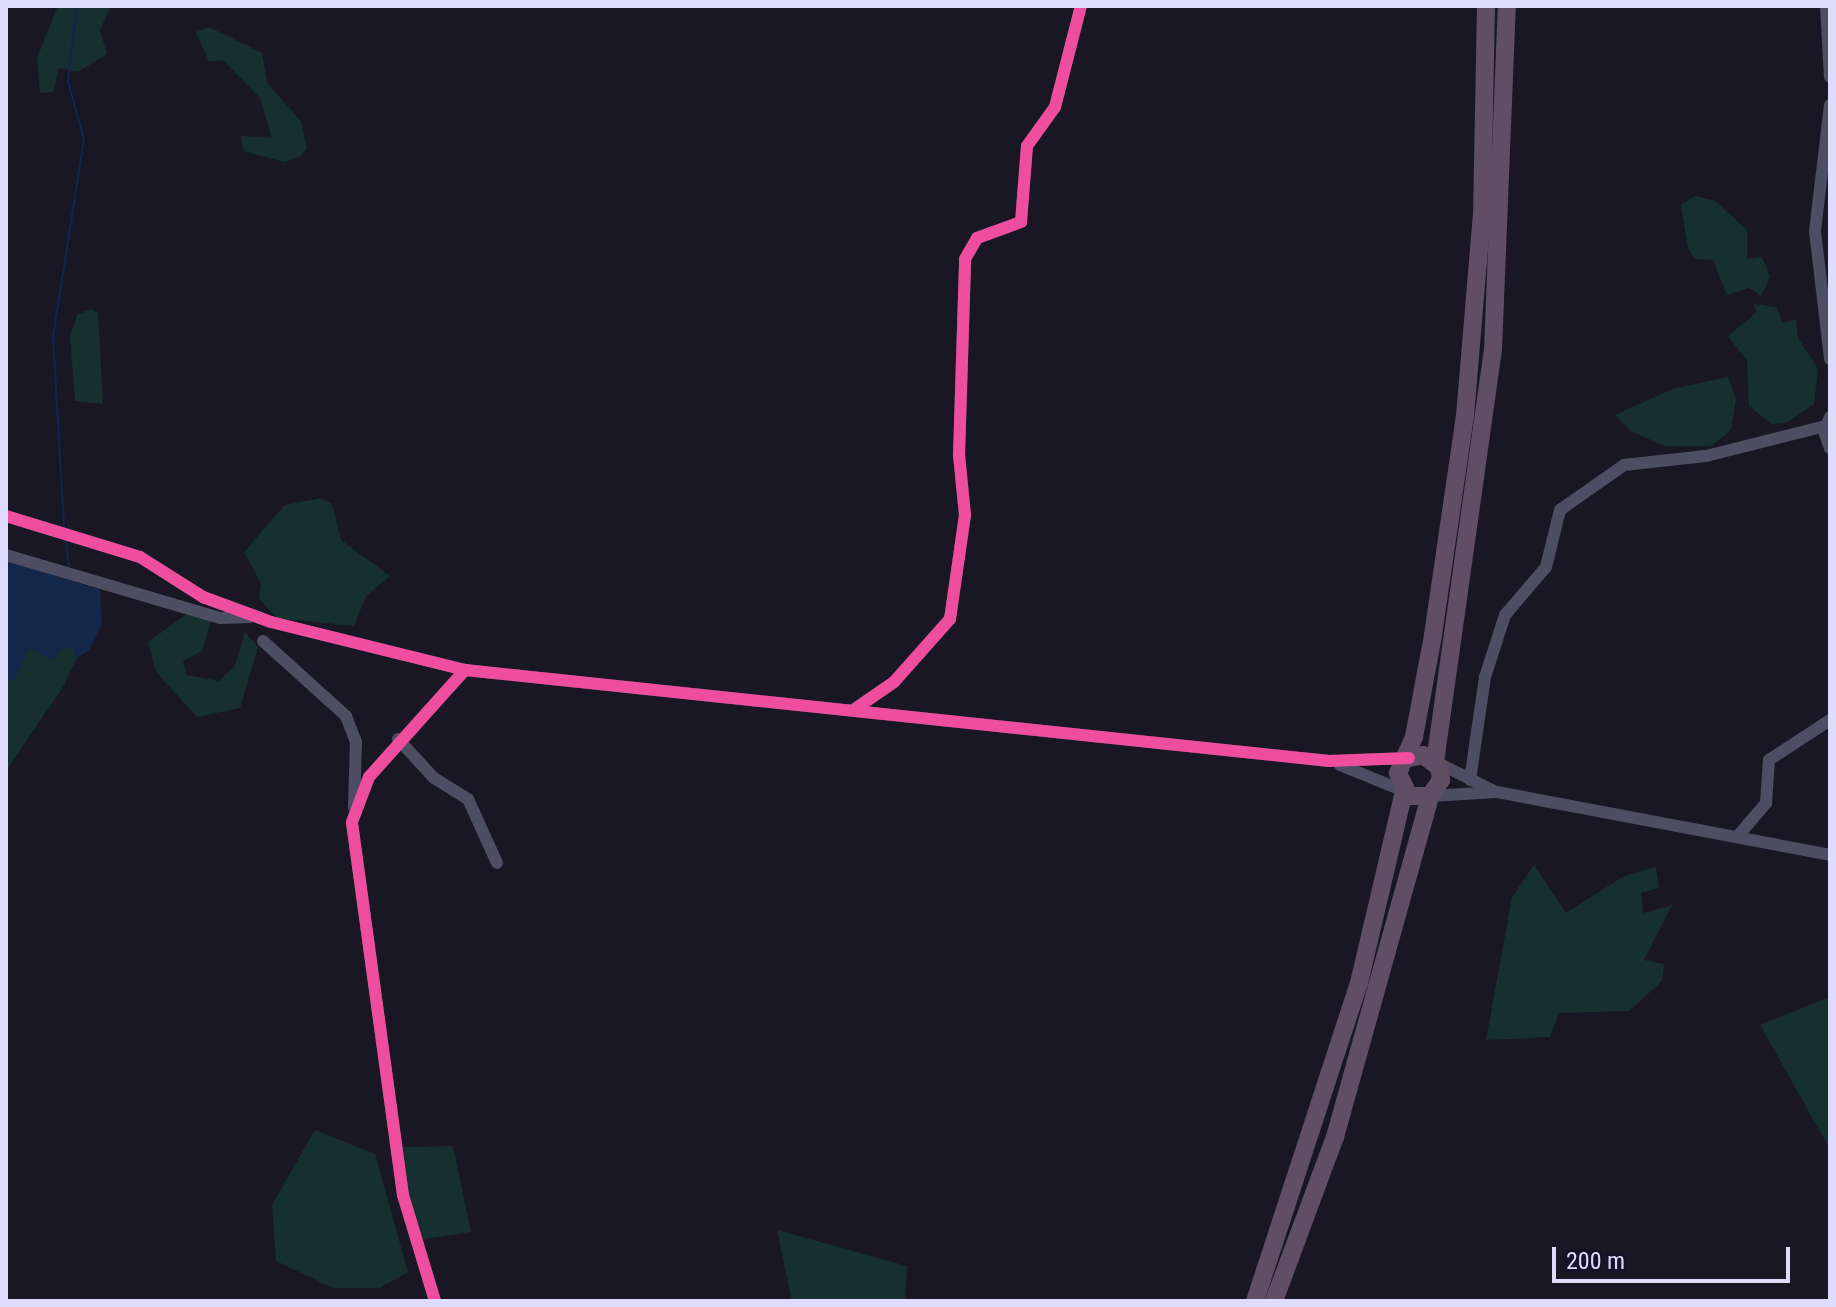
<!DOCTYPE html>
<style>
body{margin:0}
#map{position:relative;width:1836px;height:1307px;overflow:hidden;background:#191724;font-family:"Roboto Condensed",sans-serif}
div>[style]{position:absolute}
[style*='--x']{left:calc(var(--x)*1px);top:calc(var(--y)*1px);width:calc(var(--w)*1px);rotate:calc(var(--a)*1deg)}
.green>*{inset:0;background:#162f2f}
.water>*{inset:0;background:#122749}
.stream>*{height:2px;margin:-1px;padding:0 1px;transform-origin:1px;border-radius:1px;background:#122749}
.minor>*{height:12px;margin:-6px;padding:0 6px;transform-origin:6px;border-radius:6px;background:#4d4d64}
.highway>*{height:18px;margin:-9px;padding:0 9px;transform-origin:9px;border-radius:9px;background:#5f4e64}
.cycleway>*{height:12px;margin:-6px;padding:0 6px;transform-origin:6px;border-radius:6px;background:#ef4d9e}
span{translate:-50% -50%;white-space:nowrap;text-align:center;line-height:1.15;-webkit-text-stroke:6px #151229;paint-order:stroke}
.frame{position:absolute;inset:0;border:8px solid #dfdbfd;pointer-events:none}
.scale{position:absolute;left:1552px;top:1247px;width:238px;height:36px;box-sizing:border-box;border:4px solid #dfdbfd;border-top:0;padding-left:10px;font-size:24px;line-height:28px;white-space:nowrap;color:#dfdbfd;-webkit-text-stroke:6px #151229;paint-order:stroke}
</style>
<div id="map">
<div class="green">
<div style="clip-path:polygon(58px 6px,111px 6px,100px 30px,107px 54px,78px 72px,59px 68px,53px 92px,40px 93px,37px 58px)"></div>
<div style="clip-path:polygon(209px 27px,262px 53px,267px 83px,301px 121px,307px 149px,299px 157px,285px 162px,243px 151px,241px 136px,272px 138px,260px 98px,223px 60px,209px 62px,196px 32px)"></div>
<div style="clip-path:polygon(1695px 196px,1714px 200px,1747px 230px,1747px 259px,1762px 257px,1770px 277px,1761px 296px,1749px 288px,1727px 295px,1713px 260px,1695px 259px,1688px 249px,1681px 205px)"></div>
<div style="clip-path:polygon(1754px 304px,1776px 307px,1783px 323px,1796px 319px,1798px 338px,1818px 369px,1814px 404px,1786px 423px,1772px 424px,1749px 406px,1747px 361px,1728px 336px,1756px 313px)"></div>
<div style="clip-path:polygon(91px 309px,98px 313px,103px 404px,75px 401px,70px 337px,77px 315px)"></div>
<div style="clip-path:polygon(1728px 377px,1736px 399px,1731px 430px,1711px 446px,1665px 446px,1632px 432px,1615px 415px,1672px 389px)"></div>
<div style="clip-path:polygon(321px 498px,332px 504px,341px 540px,390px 576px,366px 596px,354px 626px,276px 618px,259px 598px,261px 583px,244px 552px,285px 505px)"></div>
<div style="clip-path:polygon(191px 611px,212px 617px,202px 651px,183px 661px,187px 675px,219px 681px,235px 666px,245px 632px,258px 647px,240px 708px,197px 717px,156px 672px,148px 642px)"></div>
<div style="clip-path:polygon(72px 646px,77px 658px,63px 687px,6px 771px,6px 680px,14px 679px,29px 648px)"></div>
<div style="clip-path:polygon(1534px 865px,1566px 913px,1624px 876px,1656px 867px,1659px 888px,1641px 893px,1643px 913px,1672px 905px,1644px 960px,1664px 964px,1662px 981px,1629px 1011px,1559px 1013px,1550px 1037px,1486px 1040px,1512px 897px)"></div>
<div style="clip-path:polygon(1830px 997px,1830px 1149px,1760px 1025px)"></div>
<div style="clip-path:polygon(315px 1130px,375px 1154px,408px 1272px,380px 1288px,333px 1288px,276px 1261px,272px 1205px)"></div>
<div style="clip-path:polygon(453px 1146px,471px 1232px,417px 1240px,399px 1147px)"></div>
<div style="clip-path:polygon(777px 1230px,907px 1266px,905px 1301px,792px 1301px)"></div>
</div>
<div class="water">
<div style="clip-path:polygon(6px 560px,100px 590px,102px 624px,89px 650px,77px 658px,72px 647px,63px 648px,52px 660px,29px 648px,14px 680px,6px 680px)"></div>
</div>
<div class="stream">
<div style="--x:64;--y:527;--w:190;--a:-93.3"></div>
<div style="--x:53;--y:337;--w:199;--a:-81.1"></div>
<div style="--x:84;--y:140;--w:61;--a:-105.2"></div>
<div style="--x:68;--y:81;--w:76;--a:-83.2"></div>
<div style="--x:66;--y:542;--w:25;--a:83"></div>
</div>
<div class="minor">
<div style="--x:1826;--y:6;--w:71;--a:86.8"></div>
<div style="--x:1830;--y:105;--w:127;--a:96.8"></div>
<div style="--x:1815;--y:231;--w:129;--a:83.3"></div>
<div style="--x:1830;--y:417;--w:15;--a:113"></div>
<div style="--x:1824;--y:431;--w:18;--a:71"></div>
<div style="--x:6;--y:516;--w:140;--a:17"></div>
<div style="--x:140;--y:557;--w:75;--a:32.4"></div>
<div style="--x:203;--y:597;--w:72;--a:20.2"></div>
<div style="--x:271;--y:622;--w:200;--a:13.9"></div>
<div style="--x:465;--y:670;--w:869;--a:6.01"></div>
<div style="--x:1329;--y:761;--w:80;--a:-2.1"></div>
<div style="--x:6;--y:555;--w:223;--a:16.4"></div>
<div style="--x:220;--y:618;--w:30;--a:-2"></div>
<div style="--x:263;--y:641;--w:112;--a:42.1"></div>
<div style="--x:346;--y:716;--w:28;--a:69"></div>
<div style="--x:356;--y:742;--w:65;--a:91.8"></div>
<div style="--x:856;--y:708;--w:46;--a:-34.4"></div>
<div style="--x:894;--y:682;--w:84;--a:-48.4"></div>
<div style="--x:950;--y:619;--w:105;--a:-81.8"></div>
<div style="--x:965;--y:515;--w:60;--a:-95.7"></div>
<div style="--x:959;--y:455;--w:196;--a:-88.2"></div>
<div style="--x:965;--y:259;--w:24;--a:-60"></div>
<div style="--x:977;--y:238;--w:47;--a:-20"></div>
<div style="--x:1021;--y:222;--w:76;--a:-85.5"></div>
<div style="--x:1027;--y:146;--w:48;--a:-54.3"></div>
<div style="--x:1055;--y:107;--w:104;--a:-75.6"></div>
<div style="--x:398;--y:739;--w:53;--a:47.3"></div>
<div style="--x:434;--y:778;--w:40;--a:32"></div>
<div style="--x:468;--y:799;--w:70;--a:65.6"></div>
<div style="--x:1436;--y:762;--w:65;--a:26.6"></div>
<div style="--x:1340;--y:765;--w:69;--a:22.1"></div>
<div style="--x:1470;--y:780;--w:104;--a:-81.7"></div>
<div style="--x:1485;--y:677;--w:65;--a:-72.1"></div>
<div style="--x:1505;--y:615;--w:63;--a:-49.5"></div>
<div style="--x:1546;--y:567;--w:59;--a:-76.2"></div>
<div style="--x:1560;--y:510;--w:78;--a:-35.1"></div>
<div style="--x:1624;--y:465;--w:82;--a:-6.3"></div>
<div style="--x:1706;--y:456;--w:123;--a:-14.1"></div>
<div style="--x:1430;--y:796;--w:67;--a:-3.4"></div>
<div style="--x:1497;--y:792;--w:339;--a:10.7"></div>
<div style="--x:1737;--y:837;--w:45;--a:-49.5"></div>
<div style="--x:1766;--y:803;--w:43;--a:-86"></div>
<div style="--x:1769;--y:760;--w:73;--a:-33.3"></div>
<div style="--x:435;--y:1301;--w:111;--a:-106.8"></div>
<div style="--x:403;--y:1195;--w:376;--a:-97.8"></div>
<div style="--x:352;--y:822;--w:48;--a:-69.3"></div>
<div style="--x:369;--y:777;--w:144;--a:-48.1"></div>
</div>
<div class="highway">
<div style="--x:1409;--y:758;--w:14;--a:-12"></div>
<div style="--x:1423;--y:755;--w:20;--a:37"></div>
<div style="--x:1439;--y:767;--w:13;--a:81"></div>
<div style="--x:1441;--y:780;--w:19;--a:125"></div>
<div style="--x:1430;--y:796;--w:21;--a:180"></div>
<div style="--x:1409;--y:796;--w:25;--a:-116"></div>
<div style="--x:1398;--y:773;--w:39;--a:-66"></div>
<div style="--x:1414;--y:737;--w:104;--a:-79.4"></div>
<div style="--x:1433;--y:635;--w:221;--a:-81.7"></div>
<div style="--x:1465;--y:416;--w:202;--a:-85.2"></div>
<div style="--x:1482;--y:215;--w:209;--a:-88.9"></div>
<div style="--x:1435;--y:762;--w:416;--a:-82"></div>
<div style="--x:1493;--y:350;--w:344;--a:-87.7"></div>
<div style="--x:1255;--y:1301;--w:335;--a:-71.9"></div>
<div style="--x:1359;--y:983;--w:197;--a:-76.8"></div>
<div style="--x:1274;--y:1301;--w:175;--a:-69.6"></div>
<div style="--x:1335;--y:1137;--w:354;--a:-74.4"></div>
</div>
<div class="cycleway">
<div style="--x:6;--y:516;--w:140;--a:17"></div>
<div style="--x:140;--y:557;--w:75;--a:32.4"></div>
<div style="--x:203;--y:597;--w:72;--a:20.2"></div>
<div style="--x:271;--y:622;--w:200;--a:13.9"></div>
<div style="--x:465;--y:670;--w:869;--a:6.01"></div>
<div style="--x:1329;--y:761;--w:80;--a:-2.1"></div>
<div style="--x:855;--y:709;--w:47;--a:-34.7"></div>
<div style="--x:894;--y:682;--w:84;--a:-48.4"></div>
<div style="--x:950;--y:619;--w:105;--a:-81.8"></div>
<div style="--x:965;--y:515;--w:60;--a:-95.7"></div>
<div style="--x:959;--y:455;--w:196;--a:-88.2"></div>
<div style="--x:965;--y:259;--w:24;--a:-60"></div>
<div style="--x:977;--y:238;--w:47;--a:-20"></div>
<div style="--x:1021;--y:222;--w:76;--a:-85.5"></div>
<div style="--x:1027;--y:146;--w:48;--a:-54.3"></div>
<div style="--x:1055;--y:107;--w:104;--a:-75.6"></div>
<div style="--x:435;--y:1301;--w:111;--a:-106.8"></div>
<div style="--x:403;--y:1195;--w:376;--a:-97.8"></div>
<div style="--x:352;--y:822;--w:48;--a:-69.3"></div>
<div style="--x:369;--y:777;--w:144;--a:-48.1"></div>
</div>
<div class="frame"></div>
<div class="scale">200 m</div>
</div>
